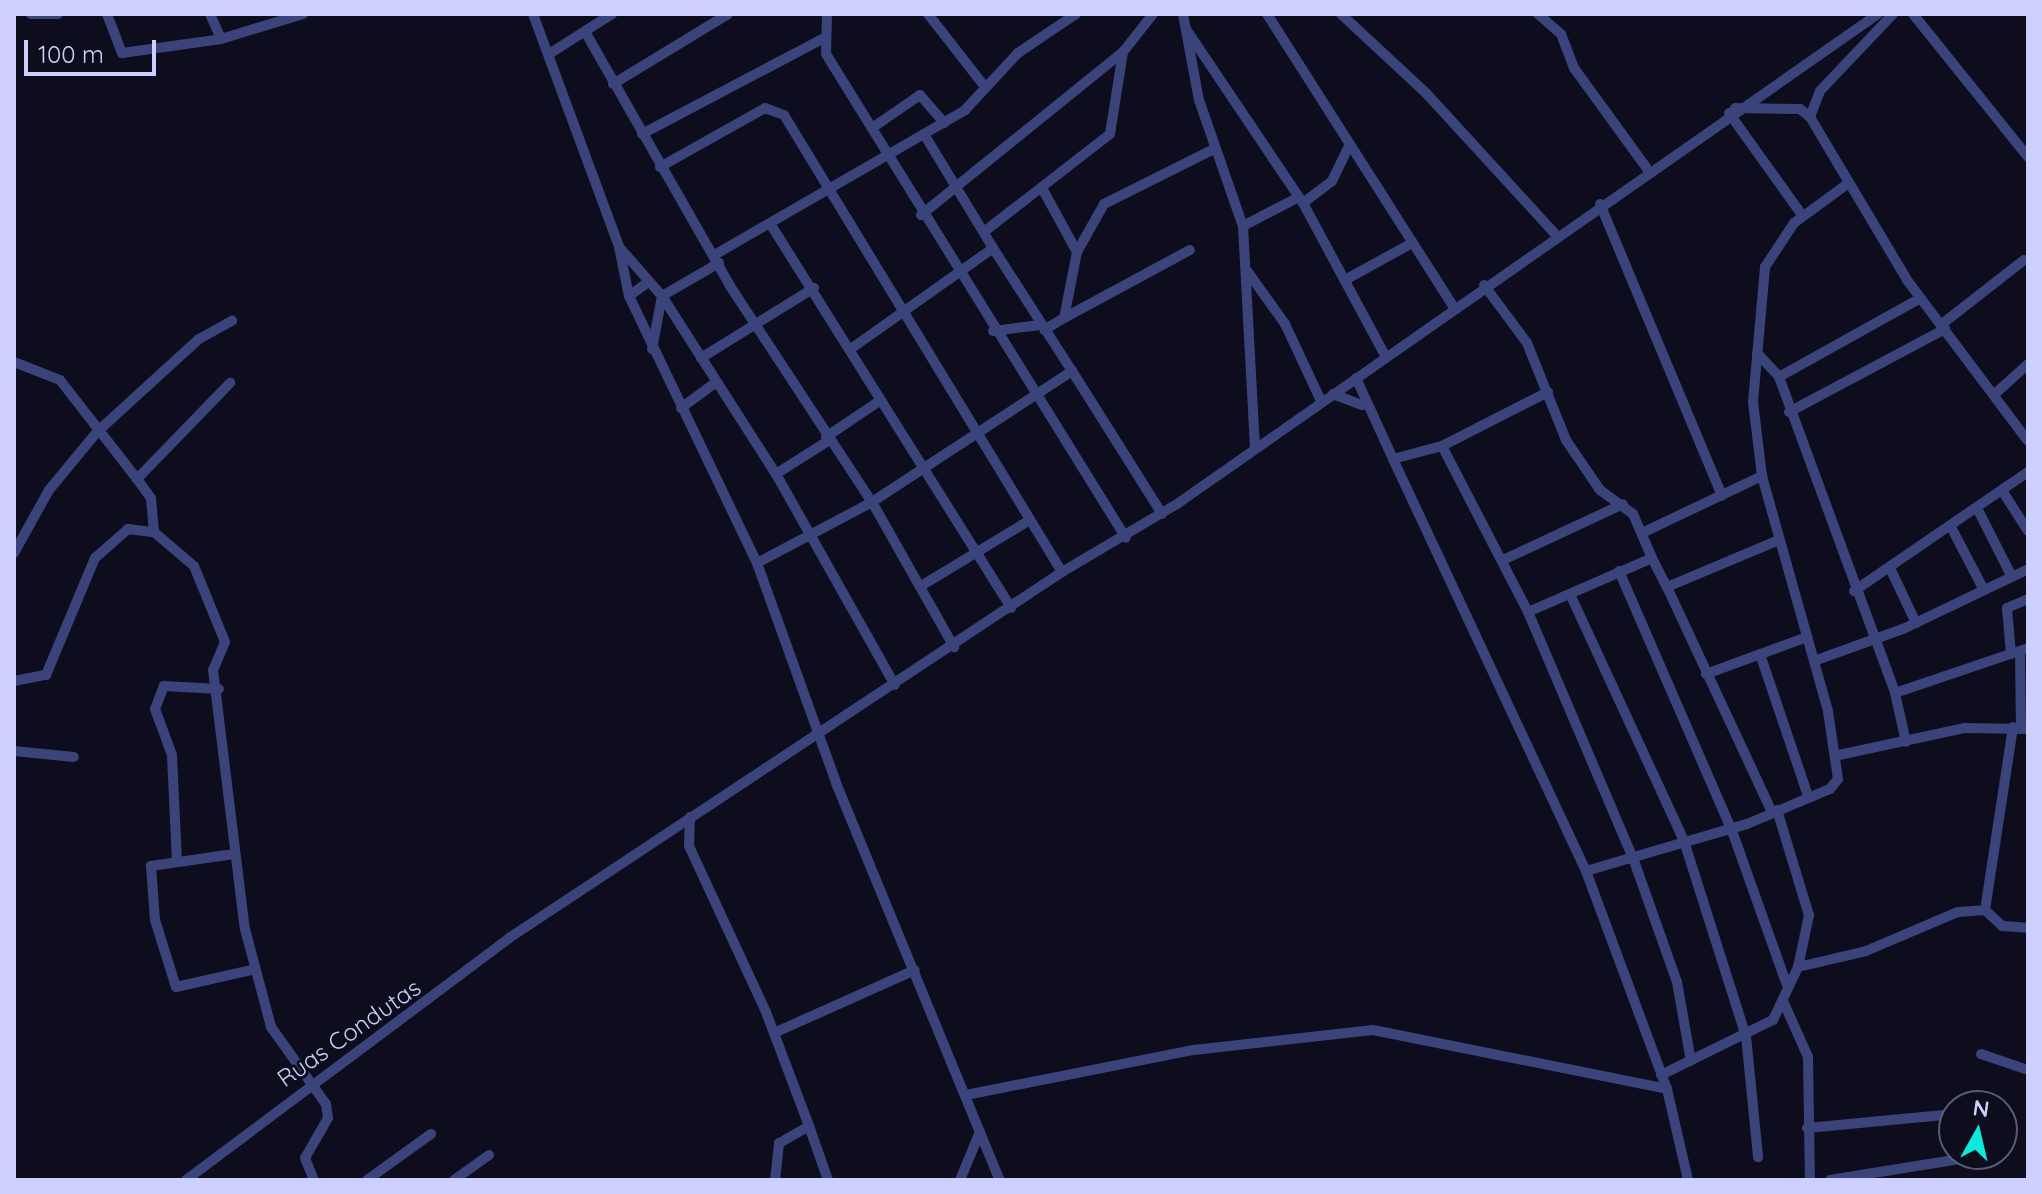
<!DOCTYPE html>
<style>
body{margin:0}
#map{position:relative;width:2042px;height:1194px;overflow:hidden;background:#0d0d1e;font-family:Quicksand,sans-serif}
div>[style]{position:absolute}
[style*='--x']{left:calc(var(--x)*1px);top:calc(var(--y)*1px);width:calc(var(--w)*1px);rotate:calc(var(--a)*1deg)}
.minor>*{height:10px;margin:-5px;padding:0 5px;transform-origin:5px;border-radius:5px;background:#3b437b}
span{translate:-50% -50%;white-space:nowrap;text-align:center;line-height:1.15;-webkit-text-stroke:6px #0d0d1e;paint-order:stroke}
.street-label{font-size:24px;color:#cdd0fc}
.frame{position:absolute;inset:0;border:16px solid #cdd0fc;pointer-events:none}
.north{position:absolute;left:1938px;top:1090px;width:80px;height:80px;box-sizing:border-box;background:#0d0d1e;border:2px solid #5a5b77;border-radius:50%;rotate:8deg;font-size:22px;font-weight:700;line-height:32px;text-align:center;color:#cdd0fc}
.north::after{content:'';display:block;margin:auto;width:28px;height:36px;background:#0ceada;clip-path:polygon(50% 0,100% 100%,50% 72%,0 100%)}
.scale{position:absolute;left:24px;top:40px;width:132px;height:36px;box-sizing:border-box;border:4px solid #cdd0fc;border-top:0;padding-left:10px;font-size:24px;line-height:28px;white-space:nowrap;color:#cdd0fc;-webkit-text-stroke:6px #0d0d1e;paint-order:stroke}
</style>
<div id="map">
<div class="minor">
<div style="--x:31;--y:14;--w:27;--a:0"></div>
<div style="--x:107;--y:14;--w:42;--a:69"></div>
<div style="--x:122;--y:53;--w:100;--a:-8"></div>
<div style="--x:210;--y:14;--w:27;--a:66"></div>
<div style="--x:221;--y:39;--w:86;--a:-17"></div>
<div style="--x:533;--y:14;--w:248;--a:69.7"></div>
<div style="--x:619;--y:247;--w:50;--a:78.5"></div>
<div style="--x:629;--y:296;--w:296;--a:64.4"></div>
<div style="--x:757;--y:563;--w:234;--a:70.2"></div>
<div style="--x:836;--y:783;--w:430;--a:67.6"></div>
<div style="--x:827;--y:14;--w:40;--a:91.4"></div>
<div style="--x:826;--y:54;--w:569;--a:58.21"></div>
<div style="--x:928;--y:14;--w:93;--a:52"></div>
<div style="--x:1183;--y:14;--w:87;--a:79.5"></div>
<div style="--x:1199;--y:100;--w:133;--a:70.8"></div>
<div style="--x:1243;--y:226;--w:221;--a:86.9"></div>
<div style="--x:1267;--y:14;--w:348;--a:57.5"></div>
<div style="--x:1341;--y:14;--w:116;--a:42.9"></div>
<div style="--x:1426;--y:93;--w:193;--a:47.5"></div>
<div style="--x:1538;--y:14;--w:30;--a:41"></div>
<div style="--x:1561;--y:34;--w:36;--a:69"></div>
<div style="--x:1574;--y:68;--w:126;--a:54"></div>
<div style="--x:1893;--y:14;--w:106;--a:133.5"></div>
<div style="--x:1820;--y:91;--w:28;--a:111"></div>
<div style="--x:1810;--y:117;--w:190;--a:59.2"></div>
<div style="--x:1907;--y:280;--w:201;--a:53.1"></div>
<div style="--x:1913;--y:14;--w:184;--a:51.2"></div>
<div style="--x:1186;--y:29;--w:210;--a:56.1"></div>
<div style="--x:1303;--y:203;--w:175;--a:61.7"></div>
<div style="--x:587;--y:35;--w:289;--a:60.3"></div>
<div style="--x:730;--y:286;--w:258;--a:56.7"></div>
<div style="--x:872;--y:502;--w:167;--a:60.5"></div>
<div style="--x:549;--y:54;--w:75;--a:-32.4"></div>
<div style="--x:613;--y:84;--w:135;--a:-31.3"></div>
<div style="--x:1735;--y:108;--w:65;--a:0.9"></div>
<div style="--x:1800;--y:109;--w:13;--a:39"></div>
<div style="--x:1729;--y:113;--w:125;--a:54.4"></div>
<div style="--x:872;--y:128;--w:58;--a:-34.5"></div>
<div style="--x:920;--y:95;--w:37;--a:49"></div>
<div style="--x:642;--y:134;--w:204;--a:-27.8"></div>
<div style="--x:660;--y:167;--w:120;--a:-29.3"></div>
<div style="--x:765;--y:108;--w:20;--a:20"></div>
<div style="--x:784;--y:115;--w:535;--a:58.69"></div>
<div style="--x:1042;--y:188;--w:73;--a:61.3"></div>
<div style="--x:1077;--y:252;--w:67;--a:101.1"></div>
<div style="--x:1064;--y:318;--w:23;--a:149"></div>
<div style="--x:1303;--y:203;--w:36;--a:-37"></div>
<div style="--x:1332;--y:181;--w:41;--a:-64.1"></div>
<div style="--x:1600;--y:204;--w:316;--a:67.3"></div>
<div style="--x:921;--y:215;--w:260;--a:-38.9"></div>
<div style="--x:1123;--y:52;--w:48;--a:-51.7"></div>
<div style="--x:771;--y:225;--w:452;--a:57.9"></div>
<div style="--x:1243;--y:226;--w:61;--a:-27.4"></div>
<div style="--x:985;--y:231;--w:158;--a:-37.8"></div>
<div style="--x:1110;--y:134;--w:83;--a:-81"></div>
<div style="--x:620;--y:248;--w:64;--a:48.8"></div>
<div style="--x:662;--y:296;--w:211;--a:57.4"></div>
<div style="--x:776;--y:474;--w:242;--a:60.6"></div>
<div style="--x:993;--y:248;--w:146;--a:57.3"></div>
<div style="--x:1077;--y:252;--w:55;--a:-60.6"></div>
<div style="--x:1104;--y:204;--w:123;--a:-26.6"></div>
<div style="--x:716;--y:254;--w:288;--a:-30"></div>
<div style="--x:965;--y:110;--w:78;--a:-47.1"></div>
<div style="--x:1018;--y:53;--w:70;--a:-33.9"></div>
<div style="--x:1248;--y:272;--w:64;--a:54.6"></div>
<div style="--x:1285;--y:324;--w:85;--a:64.9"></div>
<div style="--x:1345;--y:280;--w:77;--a:-28.9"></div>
<div style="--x:1484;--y:285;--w:72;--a:53.4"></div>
<div style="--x:1527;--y:343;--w:105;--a:68.1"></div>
<div style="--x:1566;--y:440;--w:60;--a:55.8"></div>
<div style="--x:1600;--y:490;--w:41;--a:36"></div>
<div style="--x:1633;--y:514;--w:48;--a:66.6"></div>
<div style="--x:629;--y:296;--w:24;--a:-36"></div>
<div style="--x:1064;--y:318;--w:143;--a:-28.4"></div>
<div style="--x:1942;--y:324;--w:104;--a:-38"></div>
<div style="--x:993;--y:331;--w:47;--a:-7.3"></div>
<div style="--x:852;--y:348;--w:173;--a:-35.3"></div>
<div style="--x:993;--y:248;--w:133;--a:-121.2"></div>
<div style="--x:652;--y:349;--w:54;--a:-79.3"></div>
<div style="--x:662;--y:296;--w:66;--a:-30.1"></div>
<div style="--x:1757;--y:353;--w:33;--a:47"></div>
<div style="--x:1779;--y:377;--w:337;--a:69.8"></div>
<div style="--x:1895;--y:693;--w:140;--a:-18.7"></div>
<div style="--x:701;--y:358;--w:133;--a:-31.8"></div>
<div style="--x:14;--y:362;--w:49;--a:21.4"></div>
<div style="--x:60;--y:380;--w:125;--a:52.1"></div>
<div style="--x:137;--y:479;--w:24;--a:54"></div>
<div style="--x:151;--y:498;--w:34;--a:85"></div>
<div style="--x:154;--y:532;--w:52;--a:40.4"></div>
<div style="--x:194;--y:566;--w:82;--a:67.8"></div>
<div style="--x:225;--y:642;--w:30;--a:113"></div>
<div style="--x:213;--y:670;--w:261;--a:83"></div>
<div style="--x:245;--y:929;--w:101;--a:75.1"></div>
<div style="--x:271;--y:1027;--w:95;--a:54.5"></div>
<div style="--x:326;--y:1104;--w:14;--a:82"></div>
<div style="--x:328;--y:1118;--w:46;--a:119.9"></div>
<div style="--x:305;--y:1158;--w:24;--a:68"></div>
<div style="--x:1779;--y:377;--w:162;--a:-29.1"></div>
<div style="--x:1356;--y:378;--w:89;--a:65.4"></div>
<div style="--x:1393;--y:459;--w:51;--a:-14.9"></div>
<div style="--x:1442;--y:446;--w:187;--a:62.6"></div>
<div style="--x:1528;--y:612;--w:135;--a:-23.5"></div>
<div style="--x:1652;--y:558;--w:33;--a:63"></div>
<div style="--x:1667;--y:587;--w:121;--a:-22.8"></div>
<div style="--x:1997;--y:392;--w:42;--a:-42.1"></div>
<div style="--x:1333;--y:394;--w:31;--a:21"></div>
<div style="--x:681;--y:408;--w:42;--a:-36.3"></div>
<div style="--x:1789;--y:412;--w:177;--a:-28"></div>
<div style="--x:826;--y:437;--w:66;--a:-33.9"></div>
<div style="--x:1442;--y:446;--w:119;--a:-27"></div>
<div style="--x:1393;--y:459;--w:455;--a:64.9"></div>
<div style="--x:776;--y:474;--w:62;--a:-32.4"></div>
<div style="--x:137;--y:479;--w:134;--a:-45.9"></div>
<div style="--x:2003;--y:492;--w:46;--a:57.3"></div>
<div style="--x:1978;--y:510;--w:75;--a:63.1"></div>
<div style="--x:1951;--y:527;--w:71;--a:62.4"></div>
<div style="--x:1644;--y:532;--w:131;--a:-25.4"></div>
<div style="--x:14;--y:553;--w:72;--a:-60.9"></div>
<div style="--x:49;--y:490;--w:75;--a:-50.4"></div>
<div style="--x:97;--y:432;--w:138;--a:-42.4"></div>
<div style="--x:199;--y:339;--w:38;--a:-29"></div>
<div style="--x:1503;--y:560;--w:132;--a:-25"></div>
<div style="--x:757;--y:563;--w:130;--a:-27.9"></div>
<div style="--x:872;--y:502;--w:239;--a:-33.2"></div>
<div style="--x:1072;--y:371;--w:169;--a:57.8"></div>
<div style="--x:1890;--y:568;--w:61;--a:64.7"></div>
<div style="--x:1619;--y:571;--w:280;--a:66.5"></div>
<div style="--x:1731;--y:828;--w:170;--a:70.4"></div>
<div style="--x:921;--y:586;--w:127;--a:-31.2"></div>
<div style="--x:1667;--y:587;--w:248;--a:65"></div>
<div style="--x:1854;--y:591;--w:211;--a:-34.4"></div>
<div style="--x:1570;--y:594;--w:272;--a:65.2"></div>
<div style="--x:1684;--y:841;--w:205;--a:72.4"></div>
<div style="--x:1746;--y:1036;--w:122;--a:84.3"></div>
<div style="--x:1528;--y:612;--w:267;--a:66.9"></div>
<div style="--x:1633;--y:858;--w:132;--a:70.5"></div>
<div style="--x:1677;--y:982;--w:80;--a:80"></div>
<div style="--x:2020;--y:651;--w:77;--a:89.3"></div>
<div style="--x:1760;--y:654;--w:150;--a:71.3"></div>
<div style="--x:2011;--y:654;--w:46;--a:-95"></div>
<div style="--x:2007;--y:608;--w:23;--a:-23"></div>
<div style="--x:1814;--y:661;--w:95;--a:-19.8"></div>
<div style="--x:1903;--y:629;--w:139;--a:-25.6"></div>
<div style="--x:1706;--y:674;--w:108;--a:-20.1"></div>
<div style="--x:14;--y:681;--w:33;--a:-11"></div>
<div style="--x:46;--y:675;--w:127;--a:-67.3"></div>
<div style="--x:95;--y:558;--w:44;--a:-41.3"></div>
<div style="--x:128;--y:529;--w:26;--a:7"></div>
<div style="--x:1895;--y:693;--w:50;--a:77.3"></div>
<div style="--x:14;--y:751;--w:60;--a:5.7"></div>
<div style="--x:1839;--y:755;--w:129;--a:-12.1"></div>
<div style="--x:1965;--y:728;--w:63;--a:0.9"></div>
<div style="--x:1777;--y:810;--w:110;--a:73.1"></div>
<div style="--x:1809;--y:915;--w:53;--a:101.9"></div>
<div style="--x:690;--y:817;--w:29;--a:92"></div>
<div style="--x:689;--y:846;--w:183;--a:65.1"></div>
<div style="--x:766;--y:1012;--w:122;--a:69.3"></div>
<div style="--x:809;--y:1126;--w:34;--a:150"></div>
<div style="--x:779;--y:1143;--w:37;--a:96"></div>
<div style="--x:234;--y:854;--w:84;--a:171.8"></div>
<div style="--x:151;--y:866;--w:54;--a:85.8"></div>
<div style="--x:155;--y:920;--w:70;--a:72.6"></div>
<div style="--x:176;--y:987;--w:78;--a:-12.6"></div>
<div style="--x:177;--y:862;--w:107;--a:-92.7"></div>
<div style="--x:172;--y:755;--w:49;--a:-110.3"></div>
<div style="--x:155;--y:709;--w:25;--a:-69"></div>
<div style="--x:164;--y:686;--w:55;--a:3.1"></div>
<div style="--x:1985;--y:910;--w:185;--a:-81.3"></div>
<div style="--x:1784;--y:1003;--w:59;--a:66"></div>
<div style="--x:1808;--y:1057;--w:123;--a:89.1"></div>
<div style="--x:774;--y:1033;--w:154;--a:-24.1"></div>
<div style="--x:1981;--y:1054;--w:50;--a:18.8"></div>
<div style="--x:1661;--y:1075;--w:125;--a:-26.2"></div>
<div style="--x:1773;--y:1020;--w:59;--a:-64.7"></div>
<div style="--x:1798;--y:967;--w:70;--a:-13.2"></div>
<div style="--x:1866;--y:951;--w:100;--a:-23"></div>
<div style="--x:1958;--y:912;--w:27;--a:-4"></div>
<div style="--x:1985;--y:910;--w:23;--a:43"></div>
<div style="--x:2002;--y:926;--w:26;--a:4"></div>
<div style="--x:1667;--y:1089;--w:233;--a:-110.4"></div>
<div style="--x:1586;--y:871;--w:168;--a:-16.3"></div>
<div style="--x:1747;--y:824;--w:90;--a:-22.9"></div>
<div style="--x:1830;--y:789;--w:13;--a:-51"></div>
<div style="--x:1838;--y:779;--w:69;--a:-98.4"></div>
<div style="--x:1828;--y:711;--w:244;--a:-105.7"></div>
<div style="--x:1762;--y:476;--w:75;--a:-96.9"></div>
<div style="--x:1753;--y:402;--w:136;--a:-84.9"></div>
<div style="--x:1765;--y:267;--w:53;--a:-56.6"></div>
<div style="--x:1794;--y:223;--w:64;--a:-36.2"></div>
<div style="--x:966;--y:1095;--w:232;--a:-11.2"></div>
<div style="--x:1194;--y:1050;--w:180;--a:-6.4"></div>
<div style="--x:1373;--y:1030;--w:300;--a:11.3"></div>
<div style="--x:1667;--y:1089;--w:93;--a:77"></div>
<div style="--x:809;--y:1126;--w:57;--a:70.6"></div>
<div style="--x:1807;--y:1128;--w:148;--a:-5.4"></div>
<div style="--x:186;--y:1180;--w:404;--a:-36.8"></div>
<div style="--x:509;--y:938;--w:663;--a:-33.5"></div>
<div style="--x:1062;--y:572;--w:134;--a:-30.6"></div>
<div style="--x:1177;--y:504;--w:855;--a:-34.95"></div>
<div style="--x:367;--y:1180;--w:79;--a:-35.7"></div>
<div style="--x:454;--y:1180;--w:43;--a:-35.5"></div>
<div style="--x:960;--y:1180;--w:52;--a:-67.4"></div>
<div style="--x:1830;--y:1180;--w:144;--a:-9.2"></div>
</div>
<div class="street-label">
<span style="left:349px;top:1033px;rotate:-35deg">Ruas Condutas</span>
</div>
<div class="frame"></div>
<div class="north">N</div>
<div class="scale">100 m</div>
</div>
